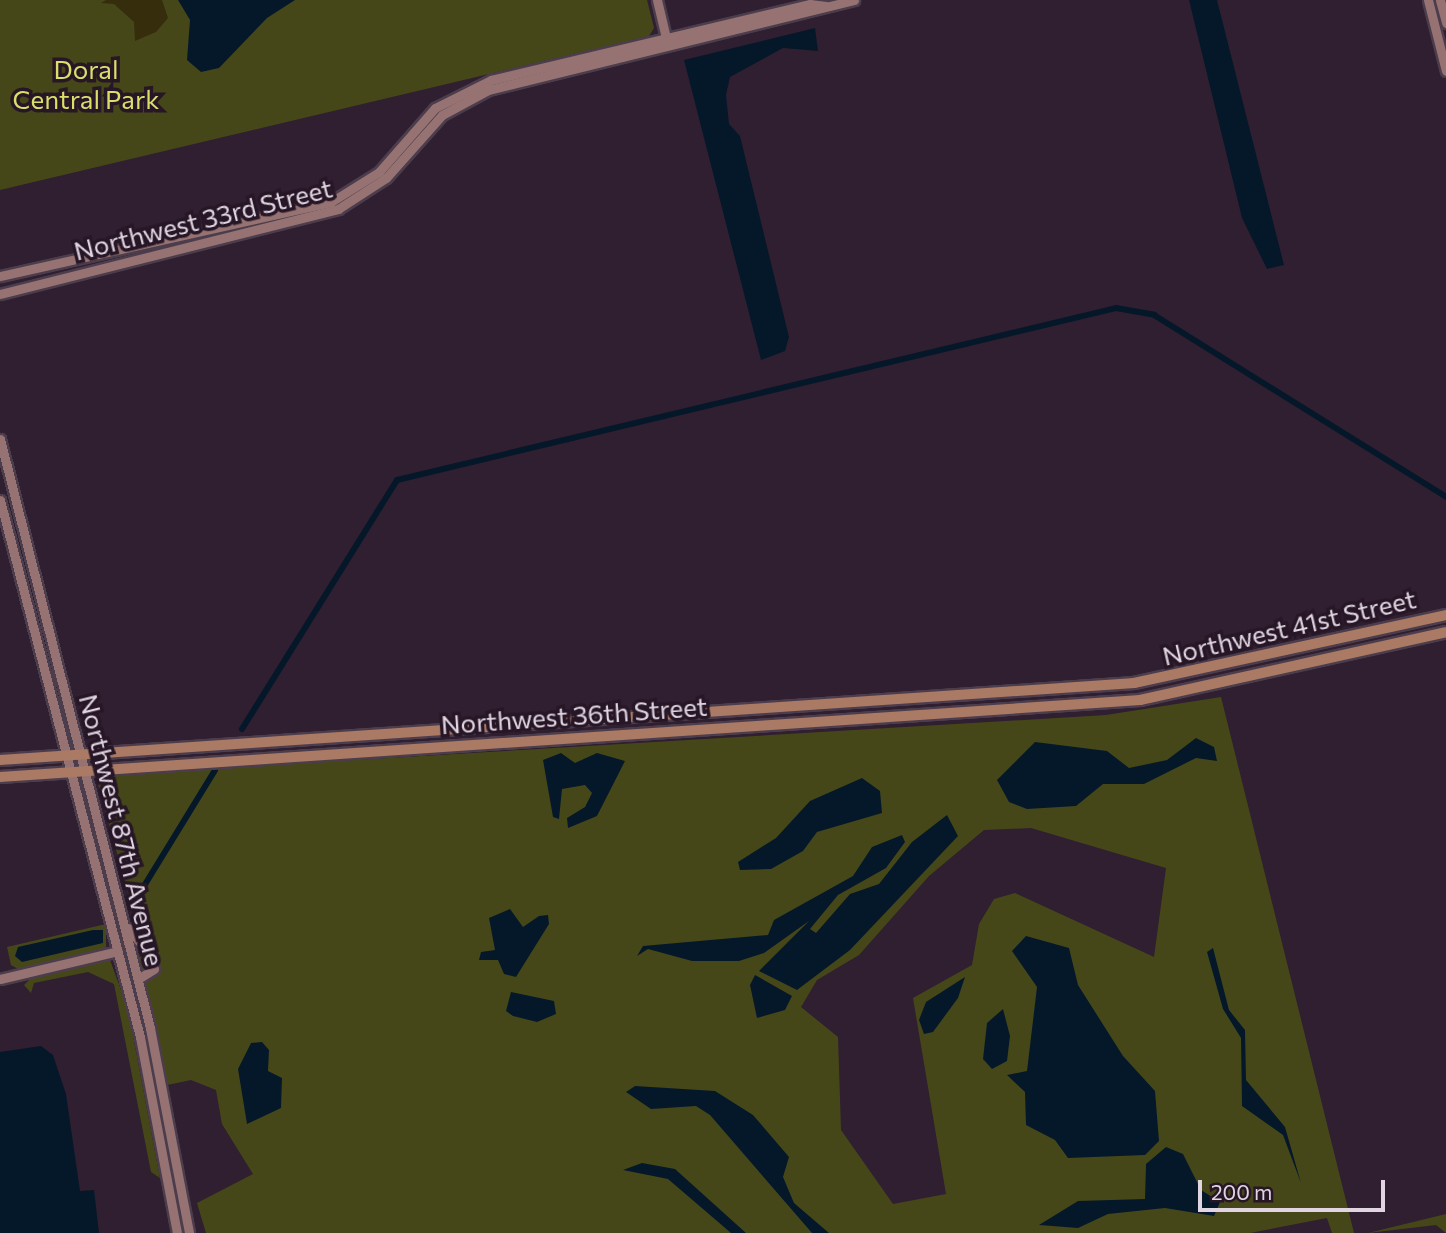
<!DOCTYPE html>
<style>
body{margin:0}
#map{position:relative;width:1446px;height:1233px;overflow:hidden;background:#301f30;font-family:Commissioner,sans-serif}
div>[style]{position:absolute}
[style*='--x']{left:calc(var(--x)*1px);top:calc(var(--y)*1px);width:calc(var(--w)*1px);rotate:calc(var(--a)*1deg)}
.green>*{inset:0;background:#464719}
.sand>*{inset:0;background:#352d0c}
.water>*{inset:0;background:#05182a}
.canal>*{height:6px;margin:-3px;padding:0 3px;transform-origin:3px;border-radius:3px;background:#05182a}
.roads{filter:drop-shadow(2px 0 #4c3d4c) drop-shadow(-2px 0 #4c3d4c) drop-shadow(0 2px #4c3d4c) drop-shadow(0 -2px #4c3d4c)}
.secondary>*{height:9px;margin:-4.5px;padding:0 4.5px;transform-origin:4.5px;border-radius:4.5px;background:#967372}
.primary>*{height:10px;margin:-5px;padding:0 5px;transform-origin:5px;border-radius:5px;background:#ab7a65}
span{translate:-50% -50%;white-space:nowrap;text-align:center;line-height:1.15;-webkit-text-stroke:7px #261626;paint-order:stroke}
.park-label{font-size:26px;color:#dbdf69}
.street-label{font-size:26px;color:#e0d5e0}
.scale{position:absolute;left:1198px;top:1180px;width:187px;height:32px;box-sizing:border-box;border:4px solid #e0d5e0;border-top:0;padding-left:9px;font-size:21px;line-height:24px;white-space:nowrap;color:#e0d5e0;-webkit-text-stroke:5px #261626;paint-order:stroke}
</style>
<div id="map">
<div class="green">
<div style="clip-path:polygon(0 0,647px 0,654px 28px,649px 36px,0 190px)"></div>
<div style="clip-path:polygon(evenodd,1221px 697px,1354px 1233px,1332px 1233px,1327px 1218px,1250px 1233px,206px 1233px,197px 1203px,253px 1174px,222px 1124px,216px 1090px,191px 1080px,167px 1085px,138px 958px,141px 940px,98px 784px,104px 775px,1106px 715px,1221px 697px,1031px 828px,1166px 868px,1154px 957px,1015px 893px,994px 899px,979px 924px,972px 965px,913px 998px,946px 1194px,893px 1204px,841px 1130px,838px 1037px,801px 1007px,817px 980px,859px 955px,929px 876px,984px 830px,1031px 828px)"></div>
<div style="clip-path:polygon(106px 924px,106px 948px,20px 970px,11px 965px,7px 947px)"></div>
<div style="clip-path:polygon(110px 960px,128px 1009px,160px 1178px,151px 1172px,114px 984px,88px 972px,34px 983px,31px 993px,24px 985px,31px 978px)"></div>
<div style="clip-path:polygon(1446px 1214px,1446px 1233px,1436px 1225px,1368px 1233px)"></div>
</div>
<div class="sand">
<div style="clip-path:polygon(106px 0,162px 0,168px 18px,156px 32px,135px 41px,134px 22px,114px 4px,101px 3px)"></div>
</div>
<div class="water">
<div style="clip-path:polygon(178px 0,295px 0,267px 18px,219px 68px,201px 72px,187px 60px,190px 20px)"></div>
<div style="clip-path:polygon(1189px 0,1217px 0,1284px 265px,1267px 269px,1242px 218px)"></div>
<div style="clip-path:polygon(815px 28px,818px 51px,783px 48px,730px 77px,726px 95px,729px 124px,740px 136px,789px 337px,785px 351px,761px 360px,684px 60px)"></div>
<div style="clip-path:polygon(1196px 738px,1214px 747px,1217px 761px,1196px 758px,1144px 784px,1103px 784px,1076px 806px,1027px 809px,1009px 802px,997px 780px,1035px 742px,1107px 751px,1129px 768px,1167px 760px)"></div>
<div style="clip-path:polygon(561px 753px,575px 763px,597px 753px,625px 761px,597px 816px,568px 828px,567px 818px,585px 807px,592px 793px,585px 785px,562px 789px,559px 819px,553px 817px,543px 760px)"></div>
<div style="clip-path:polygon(862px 778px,880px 791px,882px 813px,817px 832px,803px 851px,771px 869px,740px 870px,738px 862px,776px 838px,810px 801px)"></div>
<div style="clip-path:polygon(947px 815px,958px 836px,850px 950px,797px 990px,759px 971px,809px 921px,764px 953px,739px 961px,692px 961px,648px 949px,637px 956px,643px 946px,768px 935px,774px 920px,853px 876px,872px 847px,902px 835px,905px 842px,886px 868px,838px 895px,810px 929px,816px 933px,850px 894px,879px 884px,912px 842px)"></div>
<div style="clip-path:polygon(510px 909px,523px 927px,539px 916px,548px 915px,549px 924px,516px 977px,504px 974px,498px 960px,479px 960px,481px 952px,495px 950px,489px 918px)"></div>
<div style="clip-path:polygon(93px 930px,103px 930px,103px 943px,22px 962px,15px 956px,18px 947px)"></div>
<div style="clip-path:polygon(1026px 936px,1069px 948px,1078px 985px,1123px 1056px,1155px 1091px,1159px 1141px,1145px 1155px,1068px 1158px,1055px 1140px,1026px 1125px,1025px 1092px,1007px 1075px,1027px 1071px,1037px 987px,1012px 951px)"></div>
<div style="clip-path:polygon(1213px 948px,1229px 1010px,1245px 1030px,1246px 1080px,1285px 1127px,1301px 1183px,1283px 1135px,1242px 1106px,1241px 1038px,1223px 1009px,1207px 952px)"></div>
<div style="clip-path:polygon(755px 975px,792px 996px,785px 1010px,757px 1018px,750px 985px)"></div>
<div style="clip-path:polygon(965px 977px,958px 998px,933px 1032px,924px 1034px,919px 1020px,926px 1002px)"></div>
<div style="clip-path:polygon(511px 992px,554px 1001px,556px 1014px,537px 1022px,513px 1016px,506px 1011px)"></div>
<div style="clip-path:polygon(1003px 1009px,1010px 1036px,1007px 1061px,992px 1069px,983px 1059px,987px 1023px)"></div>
<div style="clip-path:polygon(262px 1042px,269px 1050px,268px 1071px,282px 1078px,281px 1108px,247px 1124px,238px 1069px,251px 1043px)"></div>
<div style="clip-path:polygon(41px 1046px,53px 1055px,66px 1094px,80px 1191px,94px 1190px,99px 1233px,0 1233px,0 1052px)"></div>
<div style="clip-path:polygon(635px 1086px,715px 1091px,753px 1115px,789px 1157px,783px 1177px,794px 1203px,829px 1233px,812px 1233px,710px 1115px,696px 1106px,651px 1109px,626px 1092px)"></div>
<div style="clip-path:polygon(1166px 1147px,1183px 1154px,1201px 1190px,1220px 1202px,1214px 1216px,1165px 1208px,1108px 1214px,1078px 1228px,1039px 1225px,1078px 1201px,1145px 1199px,1146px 1164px)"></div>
<div style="clip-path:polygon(642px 1163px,675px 1169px,746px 1233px,731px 1233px,668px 1179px,623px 1170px)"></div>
</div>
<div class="canal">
<div style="--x:242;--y:729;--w:293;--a:-58.1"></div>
<div style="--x:397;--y:480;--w:739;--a:-13.45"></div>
<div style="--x:1116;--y:308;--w:39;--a:10"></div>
<div style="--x:1154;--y:315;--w:344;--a:31.9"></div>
<div style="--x:133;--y:904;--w:157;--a:-58.5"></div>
</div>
<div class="roads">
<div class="secondary">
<div style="--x:657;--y:0;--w:43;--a:76.6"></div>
<div style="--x:1428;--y:0;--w:73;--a:75.8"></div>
<div style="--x:1440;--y:0;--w:24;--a:75"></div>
<div style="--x:0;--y:276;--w:339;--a:-12.6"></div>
<div style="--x:331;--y:202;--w:57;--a:-32"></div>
<div style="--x:379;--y:172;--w:85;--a:-48.8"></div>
<div style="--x:435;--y:108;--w:63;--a:-26.6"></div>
<div style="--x:491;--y:80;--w:328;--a:-13.4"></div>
<div style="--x:810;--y:4;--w:16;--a:7"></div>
<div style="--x:0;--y:294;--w:349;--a:-14.1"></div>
<div style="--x:338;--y:209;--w:57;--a:-32.9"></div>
<div style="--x:386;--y:178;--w:84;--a:-48.4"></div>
<div style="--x:442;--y:115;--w:52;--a:-28.5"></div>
<div style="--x:488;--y:90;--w:377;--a:-13.8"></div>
<div style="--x:0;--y:439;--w:608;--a:75.71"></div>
<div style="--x:150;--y:1028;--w:209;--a:79.2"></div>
<div style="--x:0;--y:500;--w:555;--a:75.39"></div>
<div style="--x:140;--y:1037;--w:199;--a:79.3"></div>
<div style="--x:128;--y:928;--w:26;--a:50"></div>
<div style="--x:0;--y:979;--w:121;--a:-13.3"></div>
<div style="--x:138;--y:979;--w:19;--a:-32"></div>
</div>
<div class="primary">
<div style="--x:0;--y:760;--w:1137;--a:-3.88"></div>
<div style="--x:1134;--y:683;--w:319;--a:-12.3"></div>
<div style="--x:0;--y:777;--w:1143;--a:-3.86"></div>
<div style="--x:1140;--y:700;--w:313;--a:-12.5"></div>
</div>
</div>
<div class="park-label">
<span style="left:86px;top:84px">Doral<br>Central Park</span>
</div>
<div class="street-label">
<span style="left:203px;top:219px;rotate:-14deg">Northwest 33rd Street</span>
<span style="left:1289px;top:627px;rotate:-13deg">Northwest 41st Street</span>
<span style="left:574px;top:715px;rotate:-4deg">Northwest 36th Street</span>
<span style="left:122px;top:830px;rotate:76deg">Northwest 87th Avenue</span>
</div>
<div class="scale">200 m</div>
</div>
